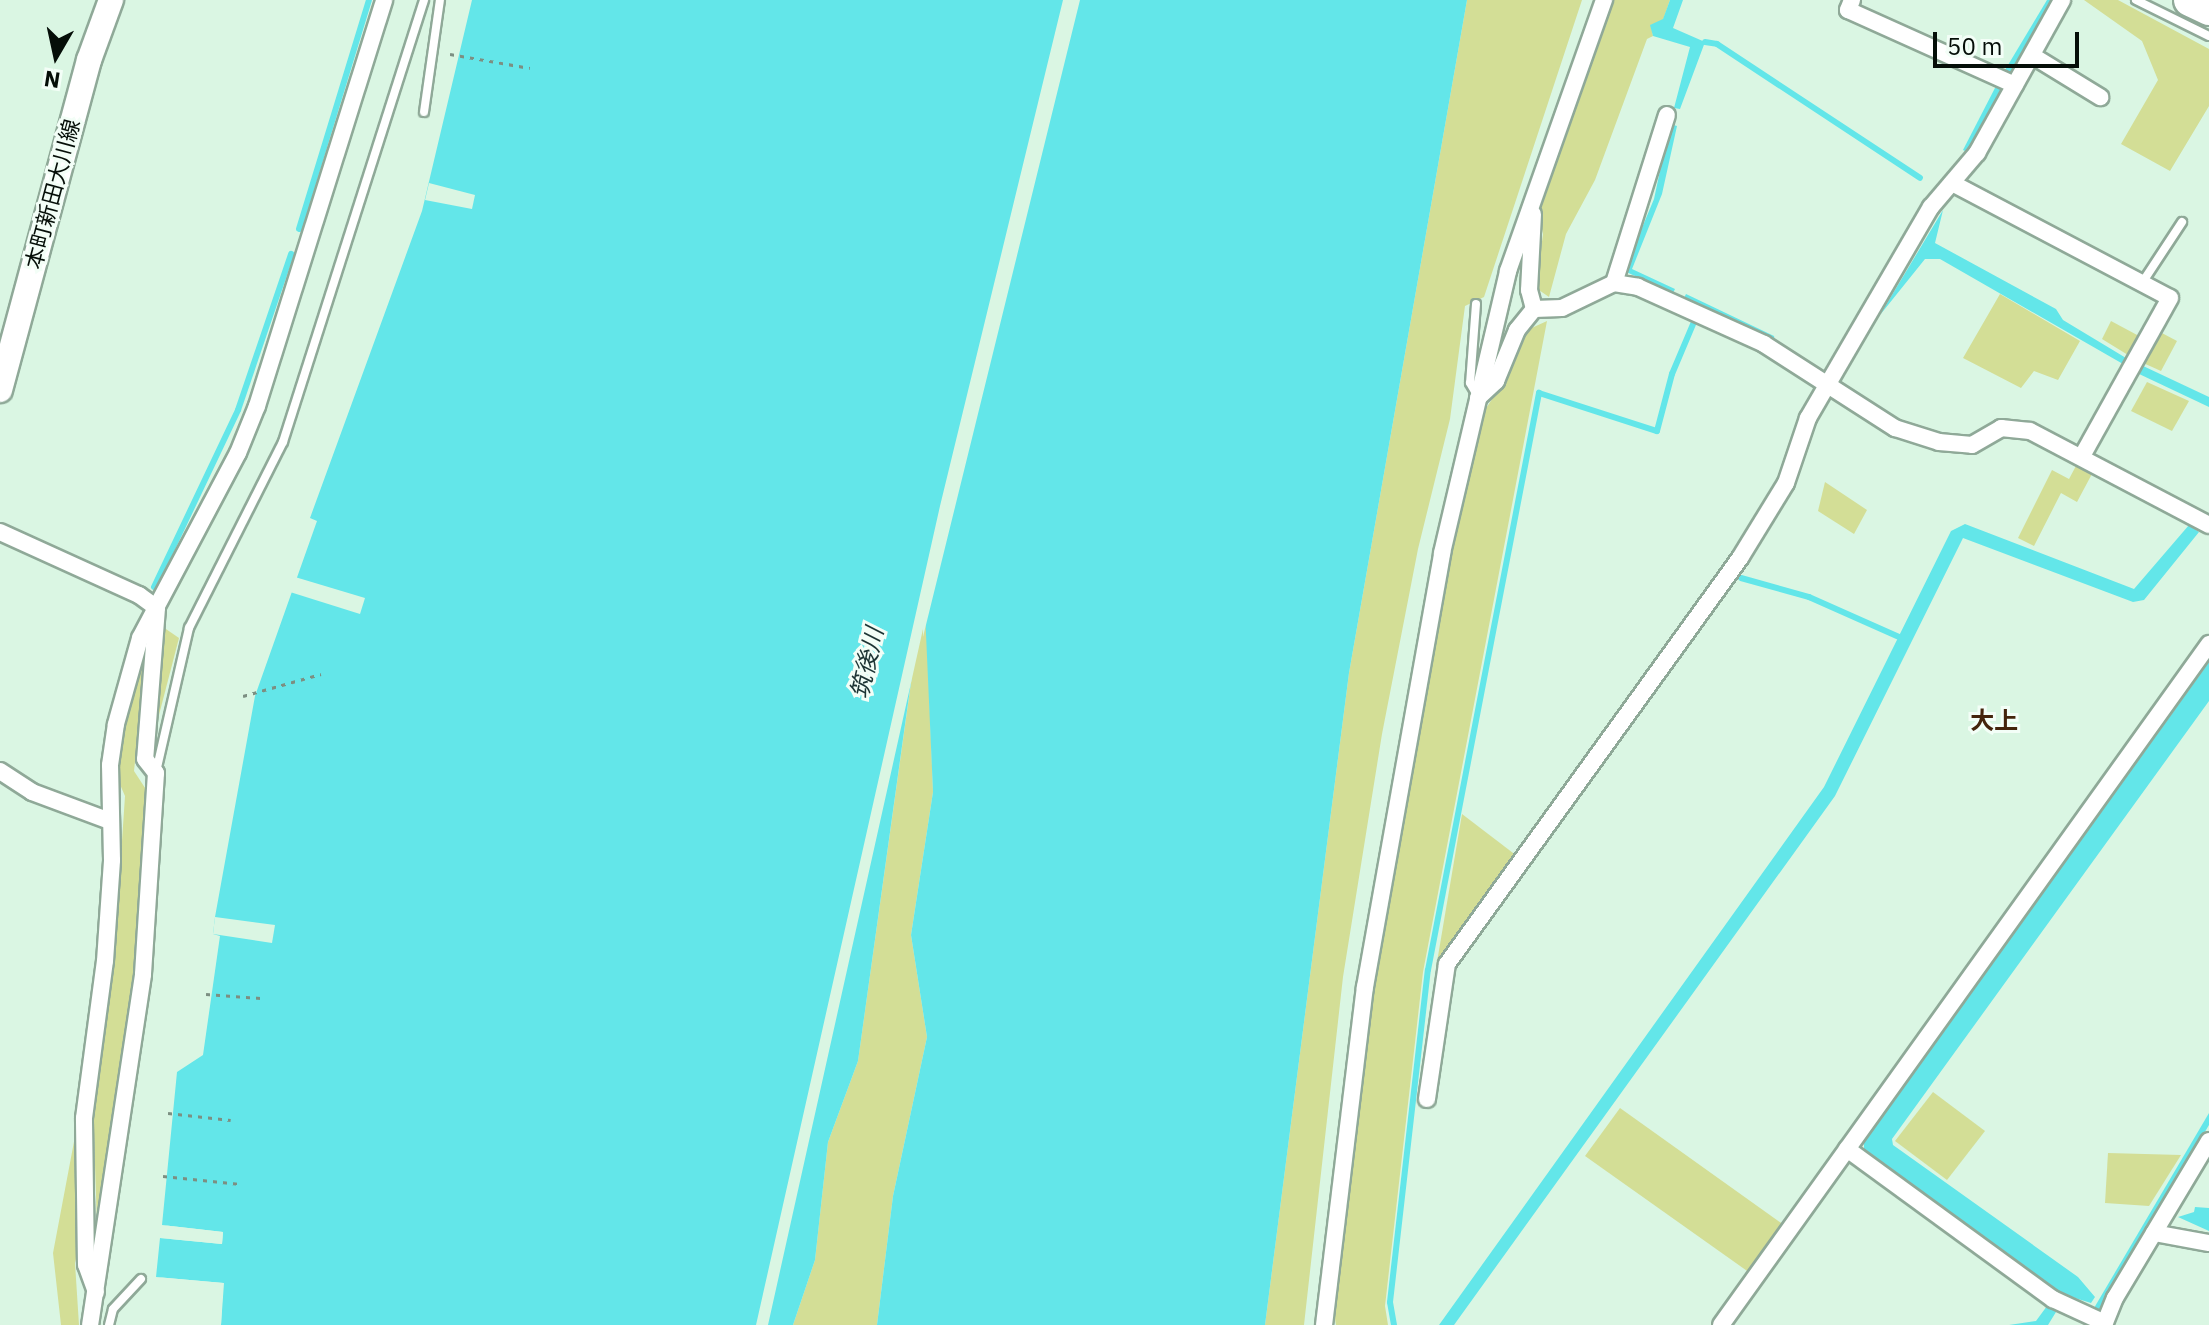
<!DOCTYPE html>
<meta charset="utf-8">
<style>
body{margin:0}
#map{position:relative;width:2209px;height:1325px;overflow:hidden;background:#daf6e3;font-family:"IBM Plex Sans","Noto Sans JP",sans-serif}
div>[style]{position:absolute}
[style*='--x']{left:calc(var(--x)*1px);top:calc(var(--y)*1px);width:calc(var(--w)*1px);rotate:calc(var(--a)*1deg)}
.green>*{inset:0;background:#d3de96}
.water>*{inset:0;background:#63e6e9}
.pier>*{inset:0;background:#daf6e3}
.stream>*{height:6px;margin:-3px;padding:0 3px;transform-origin:3px;border-radius:3px;background:#63e6e9}
.path>*{height:3px;margin-top:-1.5px;transform-origin:0;background:repeating-linear-gradient(90deg,#7c8f82 0 4px,transparent 0 10px)}
.roads{filter:drop-shadow(2px 0 #8fa998) drop-shadow(-2px 0 #8fa998) drop-shadow(0 2px #8fa998) drop-shadow(0 -2px #8fa998)}
.service>*{height:8px;margin:-4px;padding:0 4px;transform-origin:4px;border-radius:4px;background:#fff}
.minor>*{height:16px;margin:-8px;padding:0 8px;transform-origin:8px;border-radius:8px;background:#fff}
.secondary>*{height:24px;margin:-12px;padding:0 12px;transform-origin:12px;border-radius:12px;background:#fff}
.motorway>*{height:32px;margin:-16px;padding:0 16px;transform-origin:16px;border-radius:16px;background:#fff}
span{translate:-50% -50%;white-space:nowrap;text-align:center;line-height:1.15;-webkit-text-stroke:6px #f3fef7;paint-order:stroke}
.street-label{font-size:22px;color:#050e08}
.water-label{font-size:24px;color:#1d3434;font-style:italic}
.neighbourhood-label{font-size:24px;color:#44240c;font-weight:700}
.north{position:absolute;left:16px;top:16px;width:80px;height:80px;-webkit-text-stroke:6px #f3fef7;paint-order:stroke;rotate:189deg;font-size:22px;font-weight:700;line-height:32px;text-align:center;color:#050e08}
.north::after{content:'';display:block;margin:auto;width:28px;height:36px;background:#050e08;clip-path:polygon(50% 0,100% 100%,50% 72%,0 100%)}
.scale{position:absolute;left:1933px;top:32px;width:146px;height:36px;box-sizing:border-box;border:4px solid #050e08;border-top:0;padding-left:10px;font-size:24px;line-height:28px;white-space:nowrap;color:#050e08;-webkit-text-stroke:6px #f3fef7;paint-order:stroke}
</style>
<div id="map">
<div class="green">
<div style="clip-path:polygon(1467px 0,1582px 0,1484px 297px,1465px 306px,1450px 419px,1418px 549px,1382px 734px,1343px 977px,1304px 1325px,1265px 1325px,1349px 673px)"></div>
<div style="clip-path:polygon(1613px 0,1670px 0,1663px 20px,1651px 25px,1653px 36px,1647px 39px,1595px 180px,1566px 234px,1549px 297px,1536px 288px,1543px 234px,1538px 209px)"></div>
<div style="clip-path:polygon(2084px 0,2118px 0,2209px 49px,2209px 106px,2170px 171px,2121px 144px,2158px 80px,2142px 41px)"></div>
<div style="clip-path:polygon(2000px 294px,2080px 341px,2058px 380px,2034px 371px,2021px 388px,1963px 358px)"></div>
<div style="clip-path:polygon(1547px 321px,1423px 972px,1385px 1306px,1388px 1325px,1336px 1325px,1332px 1300px,1373px 982px,1450px 548px,1482px 414px,1508px 376px,1525px 331px)"></div>
<div style="clip-path:polygon(2111px 321px,2139px 336px,2128px 355px,2102px 339px)"></div>
<div style="clip-path:polygon(2160px 332px,2177px 341px,2161px 371px,2141px 362px)"></div>
<div style="clip-path:polygon(2147px 382px,2189px 401px,2172px 431px,2131px 411px)"></div>
<div style="clip-path:polygon(2077px 464px,2093px 472px,2077px 502px,2061px 493px,2034px 546px,2018px 538px,2052px 470px,2069px 479px)"></div>
<div style="clip-path:polygon(1825px 482px,1867px 510px,1854px 534px,1818px 511px)"></div>
<div style="clip-path:polygon(925px 583px,933px 792px,911px 935px,927px 1037px,893px 1196px,877px 1325px,793px 1325px,815px 1260px,828px 1142px,858px 1061px)"></div>
<div style="clip-path:polygon(163px 627px,179px 638px,153px 738px)"></div>
<div style="clip-path:polygon(148px 641px,134px 771px,149px 794px,139px 972px,97px 1225px,93px 1105px,113px 976px,125px 796px,115px 773px,127px 705px)"></div>
<div style="clip-path:polygon(1462px 814px,1517px 856px,1436px 968px)"></div>
<div style="clip-path:polygon(1933px 1092px,1985px 1131px,1947px 1180px,1895px 1141px)"></div>
<div style="clip-path:polygon(1620px 1108px,1784px 1225px,1750px 1273px,1585px 1156px)"></div>
<div style="clip-path:polygon(76px 1131px,85px 1224px,75px 1263px,79px 1325px,61px 1325px,53px 1253px)"></div>
<div style="clip-path:polygon(2108px 1153px,2181px 1155px,2149px 1206px,2105px 1203px)"></div>
</div>
<div class="water">
<div style="clip-path:polygon(472px 0,1467px 0,1349px 673px,1265px 1325px,877px 1325px,893px 1196px,927px 1037px,911px 935px,933px 792px,924px 589px,858px 1061px,828px 1142px,815px 1260px,793px 1325px,221px 1325px,223px 1283px,156px 1277px,160px 1238px,222px 1244px,223px 1232px,162px 1225px,177px 1072px,203px 1055px,220px 936px,213px 934px,215px 917px,255px 696px,317px 521px,310px 518px,422px 211px)"></div>
<div style="clip-path:polygon(1670px 0,1683px 0,1673px 28px,1705px 42px,1680px 109px,1674px 108px,1690px 47px,1653px 36px,1650px 25px,1663px 19px)"></div>
<div style="clip-path:polygon(2047px 0,2055px 0,2013px 74px,2005px 70px)"></div>
<div style="clip-path:polygon(1996px 86px,2003px 91px,1967px 152px,1963px 150px)"></div>
<div style="clip-path:polygon(1670px 124px,1677px 126px,1662px 194px,1632px 269px,1675px 289px,1673px 293px,1624px 271px,1654px 199px)"></div>
<div style="clip-path:polygon(1943px 210px,1935px 243px,2056px 309px,2063px 320px,2126px 358px,2123px 364px,1940px 259px,1925px 259px,1880px 315px)"></div>
<div style="clip-path:polygon(1686px 294px,1774px 336px,1775px 342px,1684px 298px)"></div>
<div style="clip-path:polygon(2141px 365px,2209px 397px,2209px 407px,2137px 373px)"></div>
<div style="clip-path:polygon(1965px 524px,2134px 589px,2189px 525px,2199px 532px,2144px 600px,2133px 602px,1963px 538px,1835px 796px,1454px 1325px,1439px 1325px,1824px 787px,1951px 531px)"></div>
<div style="clip-path:polygon(2209px 662px,2209px 701px,1892px 1139px,1893px 1145px,2078px 1277px,2095px 1297px,2091px 1303px,2062px 1294px,1864px 1151px,1864px 1142px)"></div>
<div style="clip-path:polygon(2209px 1113px,2209px 1125px,2090px 1325px,2084px 1325px)"></div>
<div style="clip-path:polygon(2195px 1207px,2209px 1208px,2209px 1231px,2178px 1217px,2194px 1212px)"></div>
<div style="clip-path:polygon(2047px 1306px,2056px 1312px,2048px 1325px,2009px 1325px,2036px 1321px)"></div>
</div>
<div class="pier">
<div style="clip-path:polygon(1063px 0,1080px 0,923px 637px,923px 629px,768px 1325px,756px 1325px,940px 506px)"></div>
<div style="clip-path:polygon(429px 183px,475px 195px,472px 209px,425px 200px)"></div>
<div style="clip-path:polygon(295px 577px,365px 598px,360px 614px,290px 592px)"></div>
<div style="clip-path:polygon(215px 917px,275px 925px,272px 943px,213px 934px)"></div>
<div style="clip-path:polygon(162px 1225px,223px 1232px,222px 1244px,160px 1238px,219px 1240px,219px 1235px)"></div>
<div style="clip-path:polygon(156px 1277px,224px 1283px,221px 1325px,219px 1287px)"></div>
</div>
<div class="stream">
<div style="--x:1705;--y:42;--w:12;--a:9"></div>
<div style="--x:1717;--y:44;--w:243;--a:33.4"></div>
<div style="--x:299;--y:229;--w:239;--a:-73"></div>
<div style="--x:1741;--y:578;--w:71;--a:15.6"></div>
<div style="--x:1809;--y:597;--w:98;--a:24"></div>
<div style="--x:154;--y:587;--w:196;--a:-64.6"></div>
<div style="--x:238;--y:410;--w:165;--a:-71.2"></div>
<div style="--x:1394;--y:1325;--w:23;--a:-100"></div>
<div style="--x:1390;--y:1302;--w:334;--a:-83.5"></div>
<div style="--x:1428;--y:970;--w:588;--a:-79.11"></div>
<div style="--x:1539;--y:393;--w:124;--a:17.9"></div>
<div style="--x:1657;--y:431;--w:59;--a:-75.3"></div>
<div style="--x:1672;--y:374;--w:56;--a:-67.1"></div>
</div>
<div class="path">
<div style="--x:450;--y:54;--w:81;--a:9.9"></div>
<div style="--x:243;--y:696;--w:81;--a:-15.8"></div>
<div style="--x:206;--y:994;--w:55;--a:4.2"></div>
<div style="--x:168;--y:1113;--w:63;--a:6.3"></div>
<div style="--x:163;--y:1176;--w:78;--a:5.9"></div>
</div>
<div class="roads">
<div class="service">
<div style="--x:2136;--y:0;--w:81;--a:26.3"></div>
<div style="--x:424;--y:112;--w:113;--a:-81.9"></div>
<div style="--x:2142;--y:283;--w:73;--a:-56.7"></div>
<div style="--x:1476;--y:304;--w:79;--a:94.3"></div>
<div style="--x:1470;--y:383;--w:16;--a:60"></div>
<div style="--x:156;--y:772;--w:148;--a:-77.1"></div>
<div style="--x:189;--y:628;--w:208;--a:-63.2"></div>
<div style="--x:283;--y:442;--w:464;--a:-72.3"></div>
<div style="--x:109;--y:1325;--w:16;--a:-76"></div>
<div style="--x:113;--y:1309;--w:41;--a:-47"></div>
</div>
<div class="minor">
<div style="--x:1852;--y:0;--w:11;--a:112"></div>
<div style="--x:1848;--y:10;--w:183;--a:24.2"></div>
<div style="--x:2033;--y:56;--w:79;--a:31.5"></div>
<div style="--x:1952;--y:183;--w:246;--a:27.8"></div>
<div style="--x:2170;--y:298;--w:181;--a:119.1"></div>
<div style="--x:1533;--y:214;--w:76;--a:93"></div>
<div style="--x:1529;--y:290;--w:20;--a:75"></div>
<div style="--x:1614;--y:283;--w:176;--a:-72.5"></div>
<div style="--x:1478;--y:398;--w:25;--a:-43"></div>
<div style="--x:1496;--y:381;--w:55;--a:-67.6"></div>
<div style="--x:1517;--y:330;--w:27;--a:-51"></div>
<div style="--x:1534;--y:309;--w:28;--a:-2"></div>
<div style="--x:1562;--y:308;--w:58;--a:-25.7"></div>
<div style="--x:1614;--y:283;--w:24;--a:9"></div>
<div style="--x:1638;--y:287;--w:138;--a:24.3"></div>
<div style="--x:1764;--y:344;--w:156;--a:32.7"></div>
<div style="--x:1895;--y:428;--w:46;--a:17.7"></div>
<div style="--x:1939;--y:442;--w:33;--a:5"></div>
<div style="--x:1972;--y:445;--w:34;--a:-30"></div>
<div style="--x:2001;--y:428;--w:29;--a:6"></div>
<div style="--x:2030;--y:431;--w:202;--a:27.7"></div>
<div style="--x:0;--y:532;--w:153;--a:24.4"></div>
<div style="--x:139;--y:595;--w:22;--a:36"></div>
<div style="--x:157;--y:608;--w:151;--a:94.5"></div>
<div style="--x:145;--y:759;--w:18;--a:52"></div>
<div style="--x:156;--y:773;--w:202;--a:93.7"></div>
<div style="--x:143;--y:975;--w:354;--a:98.6"></div>
<div style="--x:0;--y:771;--w:38;--a:33"></div>
<div style="--x:32;--y:792;--w:83;--a:20.4"></div>
<div style="--x:1427;--y:1099;--w:136;--a:-81.6"></div>
<div style="--x:1447;--y:964;--w:501;--a:-54.18"></div>
<div style="--x:1740;--y:558;--w:88;--a:-58.5"></div>
<div style="--x:1786;--y:483;--w:69;--a:-71.3"></div>
<div style="--x:1808;--y:418;--w:244;--a:-59.8"></div>
<div style="--x:1931;--y:207;--w:71;--a:-49.6"></div>
<div style="--x:1977;--y:153;--w:175;--a:-60.9"></div>
<div style="--x:1847;--y:1149;--w:255;--a:36.1"></div>
<div style="--x:2053;--y:1299;--w:57;--a:24.8"></div>
<div style="--x:2154;--y:1233;--w:56;--a:10.3"></div>
<div style="--x:96;--y:1292;--w:29;--a:-110"></div>
<div style="--x:86;--y:1265;--w:147;--a:-90.8"></div>
<div style="--x:84;--y:1118;--w:158;--a:-82.4"></div>
<div style="--x:105;--y:961;--w:101;--a:-86"></div>
<div style="--x:112;--y:860;--w:95;--a:-91.2"></div>
<div style="--x:110;--y:765;--w:41;--a:-81.7"></div>
<div style="--x:116;--y:724;--w:89;--a:-74.4"></div>
<div style="--x:140;--y:638;--w:209;--a:-62.1"></div>
<div style="--x:238;--y:453;--w:51;--a:-68"></div>
<div style="--x:257;--y:406;--w:425;--a:-72.6"></div>
<div style="--x:1324;--y:1325;--w:340;--a:-83.1"></div>
<div style="--x:1365;--y:987;--w:441;--a:-79.9"></div>
<div style="--x:1442;--y:553;--w:290;--a:-76.8"></div>
<div style="--x:1508;--y:271;--w:288;--a:-70.5"></div>
<div style="--x:1721;--y:1325;--w:838;--a:-54.37"></div>
<div style="--x:2104;--y:1325;--w:29;--a:-68"></div>
<div style="--x:2115;--y:1298;--w:183;--a:-59.1"></div>
</div>
<div class="secondary">
<div style="--x:0;--y:390;--w:342;--a:-74.9"></div>
<div style="--x:89;--y:60;--w:64;--a:-69.9"></div>
</div>
<div class="motorway">
<div style="--x:2190;--y:0;--w:21;--a:25"></div>
</div>
</div>
<div class="street-label">
<span style="left:52px;top:194px;rotate:-75deg">本町新田大川線</span>
</div>
<div class="water-label">
<span style="left:867px;top:663px;rotate:-77deg">筑後川</span>
</div>
<div class="neighbourhood-label">
<span style="left:1994px;top:721px">大上</span>
</div>
<div class="north">N</div>
<div class="scale">50 m</div>
</div>
